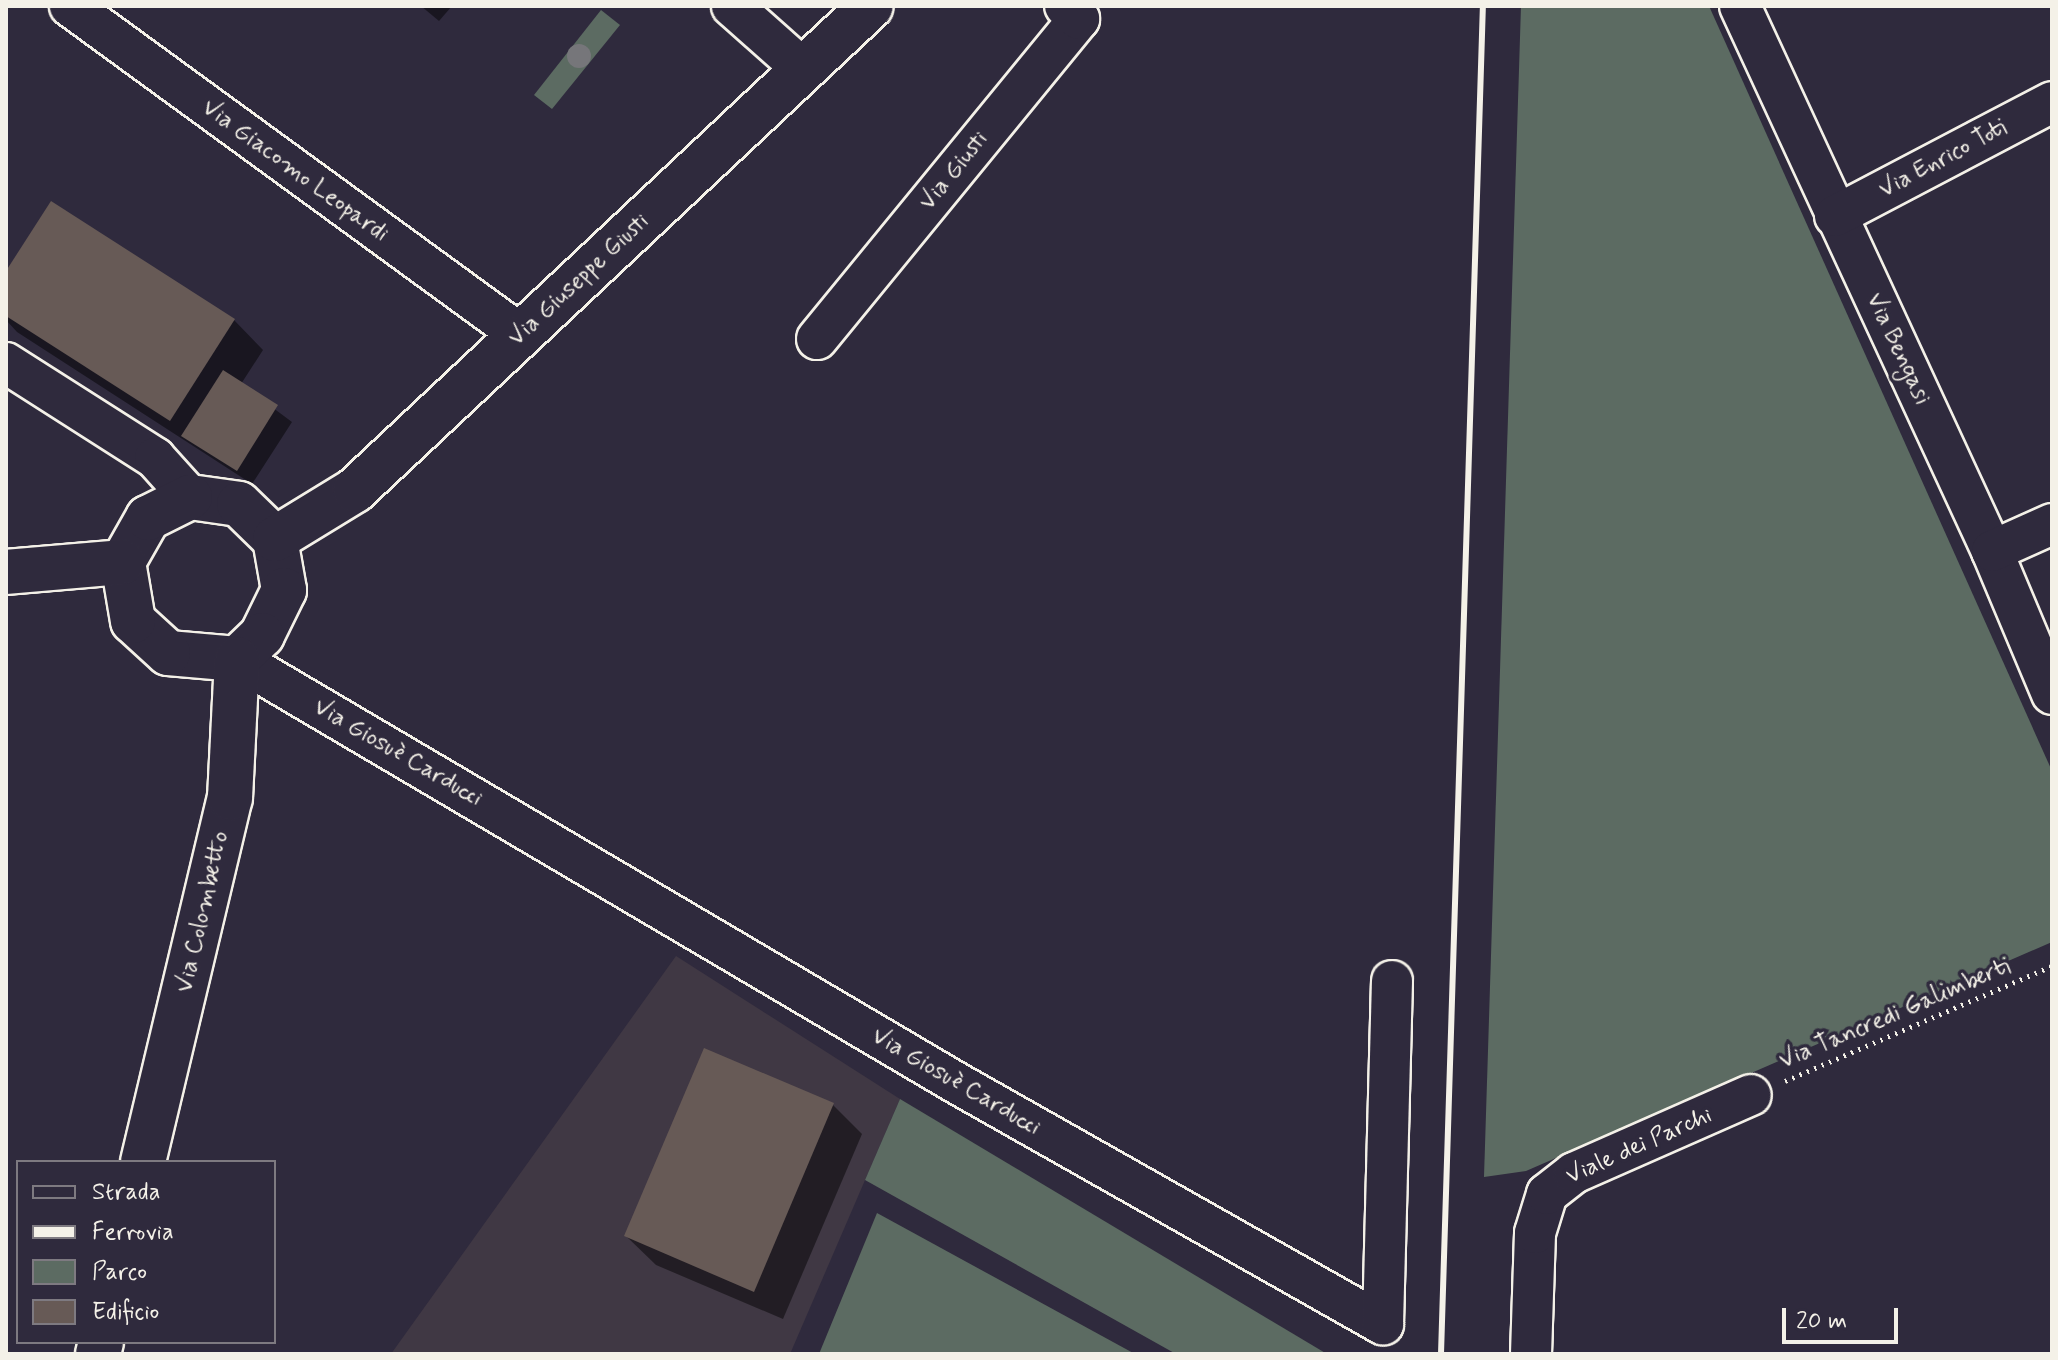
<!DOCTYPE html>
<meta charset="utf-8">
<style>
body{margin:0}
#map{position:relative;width:2058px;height:1360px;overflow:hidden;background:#2f2a3d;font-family:Mynerve,sans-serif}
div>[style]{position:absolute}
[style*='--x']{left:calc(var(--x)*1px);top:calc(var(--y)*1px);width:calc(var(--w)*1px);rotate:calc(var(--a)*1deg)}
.built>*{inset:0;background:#403844}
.green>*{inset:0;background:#5c6b62}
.shadow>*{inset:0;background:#0007}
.building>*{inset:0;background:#675a56}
.path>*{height:5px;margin-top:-2.5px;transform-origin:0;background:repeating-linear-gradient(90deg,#f4f1e8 0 2px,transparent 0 8px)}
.roads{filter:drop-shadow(2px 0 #f4f1e8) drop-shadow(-2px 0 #f4f1e8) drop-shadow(0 2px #f4f1e8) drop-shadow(0 -2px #f4f1e8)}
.minor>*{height:40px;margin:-20px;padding:0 20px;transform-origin:20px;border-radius:20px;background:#2f2a3d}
.tertiary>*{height:44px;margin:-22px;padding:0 22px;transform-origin:22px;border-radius:22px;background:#2f2a3d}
.rail>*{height:6px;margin:-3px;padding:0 3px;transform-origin:3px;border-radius:3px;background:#f4f1e8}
.trees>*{width:24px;height:24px;margin:-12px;border-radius:50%;background:#76767a}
span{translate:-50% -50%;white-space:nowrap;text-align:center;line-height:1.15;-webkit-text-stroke:7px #2f2a3d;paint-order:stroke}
.street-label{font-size:24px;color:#f4f1e8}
.frame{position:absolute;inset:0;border:8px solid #f4f1e8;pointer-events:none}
.legend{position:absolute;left:16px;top:1160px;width:260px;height:184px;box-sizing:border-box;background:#2f2a3d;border:2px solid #7e7a81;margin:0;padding:10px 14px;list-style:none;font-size:24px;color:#f4f1e8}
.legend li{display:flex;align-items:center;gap:16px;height:40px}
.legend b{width:40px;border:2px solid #7e7a81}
.scale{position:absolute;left:1782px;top:1308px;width:116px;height:36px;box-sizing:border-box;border:4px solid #f4f1e8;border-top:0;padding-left:10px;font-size:24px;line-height:28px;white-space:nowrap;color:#f4f1e8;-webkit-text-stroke:6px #2f2a3d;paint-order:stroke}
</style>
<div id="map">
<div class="built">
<div style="clip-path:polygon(676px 956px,900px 1099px,790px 1354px,391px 1354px)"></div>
</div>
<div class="green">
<div style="clip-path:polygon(1521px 6px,1709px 6px,2052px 771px,2052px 942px,1526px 1171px,1484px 1177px)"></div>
<div style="clip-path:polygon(601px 10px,620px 25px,552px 109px,534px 95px)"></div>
<div style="clip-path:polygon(900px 1099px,1327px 1354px,1176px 1354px,865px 1180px)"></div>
<div style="clip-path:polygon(877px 1213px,1135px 1354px,819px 1354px)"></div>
</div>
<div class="shadow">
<div style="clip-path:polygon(421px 6px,452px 6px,439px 21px)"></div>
<div style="clip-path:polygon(6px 275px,234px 320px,263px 350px,241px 384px,292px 422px,252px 484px,17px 332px,6px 320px)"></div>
<div style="clip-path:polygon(833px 1105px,862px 1134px,783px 1319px,656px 1265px,626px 1236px)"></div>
</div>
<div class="building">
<div style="clip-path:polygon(51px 201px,235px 319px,170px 421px,6px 316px,6px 271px)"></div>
<div style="clip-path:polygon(223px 370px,278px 405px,237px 471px,181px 436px)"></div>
<div style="clip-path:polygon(704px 1048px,834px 1103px,754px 1292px,624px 1236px)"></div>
</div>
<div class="path">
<div style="--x:1785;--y:1081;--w:291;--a:-23.3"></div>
</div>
<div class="roads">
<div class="minor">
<div style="--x:70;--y:6;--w:558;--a:36.11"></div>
<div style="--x:732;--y:6;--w:95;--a:41.6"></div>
<div style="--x:1740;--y:6;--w:600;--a:65.18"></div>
<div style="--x:1992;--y:551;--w:155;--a:67.2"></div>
<div style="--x:1835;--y:216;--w:245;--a:-27.7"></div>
<div style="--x:817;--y:339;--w:414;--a:-50.7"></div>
<div style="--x:1079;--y:19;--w:19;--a:-137"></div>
<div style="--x:6;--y:363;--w:177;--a:32.5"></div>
<div style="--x:155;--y:458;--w:52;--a:48.1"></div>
<div style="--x:1992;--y:551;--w:66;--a:-24.2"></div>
<div style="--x:237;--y:659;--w:839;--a:30.51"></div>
<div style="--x:960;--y:1085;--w:486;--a:29.5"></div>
<div style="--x:1383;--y:1324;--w:343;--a:-88.5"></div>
<div style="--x:1531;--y:1354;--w:121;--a:-88.1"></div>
<div style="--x:1535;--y:1233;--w:41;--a:-72.9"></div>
<div style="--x:1547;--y:1194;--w:34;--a:-38"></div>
<div style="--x:1574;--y:1173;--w:193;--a:-23.8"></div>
</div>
<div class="tertiary">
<div style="--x:190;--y:497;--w:49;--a:8.1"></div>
<div style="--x:239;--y:504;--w:50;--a:44.2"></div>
<div style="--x:275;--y:539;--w:52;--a:80"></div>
<div style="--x:284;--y:590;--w:50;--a:116.1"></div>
<div style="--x:262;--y:635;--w:35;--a:136"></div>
<div style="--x:237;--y:659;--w:69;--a:-175"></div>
<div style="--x:168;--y:653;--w:47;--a:-137.6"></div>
<div style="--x:133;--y:621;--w:60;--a:-99.6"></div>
<div style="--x:123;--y:562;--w:51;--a:-60.4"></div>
<div style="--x:148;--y:518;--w:47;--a:-26.6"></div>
<div style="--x:275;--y:539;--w:94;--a:-31.5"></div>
<div style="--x:355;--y:490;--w:707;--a:-43.17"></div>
<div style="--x:6;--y:572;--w:117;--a:-4.9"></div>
<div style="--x:143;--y:1162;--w:374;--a:-76.6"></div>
<div style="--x:230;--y:798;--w:139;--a:-87.1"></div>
<div style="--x:98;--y:1354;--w:12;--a:-76"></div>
</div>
</div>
<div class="rail">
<div style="--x:1441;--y:1354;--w:1349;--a:-88.22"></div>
</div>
<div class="trees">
<div style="left:579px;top:56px"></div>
</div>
<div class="street-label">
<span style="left:1943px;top:159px;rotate:-28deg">Via Enrico Toti</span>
<span style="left:295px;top:171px;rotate:36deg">Via Giacomo Leopardi</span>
<span style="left:954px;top:171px;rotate:-51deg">Via Giusti</span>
<span style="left:579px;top:280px;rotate:-43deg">Via Giuseppe Giusti</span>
<span style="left:1898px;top:349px;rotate:65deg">Via Bengasi</span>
<span style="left:398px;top:753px;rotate:30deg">Via Giosuè Carducci</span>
<span style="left:203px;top:912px;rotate:-77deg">Via Colombetto</span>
<span style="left:1895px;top:1014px;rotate:-23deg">Via Tancredi Galimberti</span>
<span style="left:956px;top:1082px;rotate:30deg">Via Giosuè Carducci</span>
<span style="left:1639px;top:1146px;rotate:-24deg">Viale dei Parchi</span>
</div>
<div class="frame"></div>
<ul class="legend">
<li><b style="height:10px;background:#2f2a3d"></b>Strada</li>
<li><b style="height:10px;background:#f4f1e8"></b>Ferrovia</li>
<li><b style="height:22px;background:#5c6b62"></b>Parco</li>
<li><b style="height:22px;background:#675a56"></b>Edificio</li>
</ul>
<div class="scale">20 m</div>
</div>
